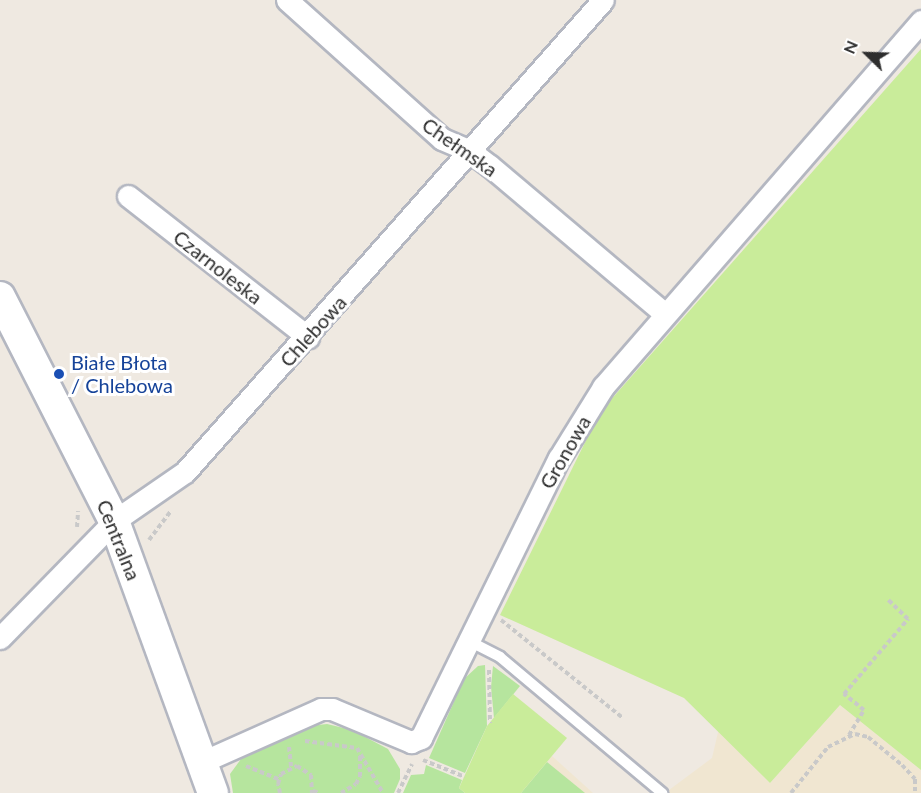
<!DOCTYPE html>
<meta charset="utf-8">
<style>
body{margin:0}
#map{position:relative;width:921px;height:793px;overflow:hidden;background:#efe9e1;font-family:Lato,sans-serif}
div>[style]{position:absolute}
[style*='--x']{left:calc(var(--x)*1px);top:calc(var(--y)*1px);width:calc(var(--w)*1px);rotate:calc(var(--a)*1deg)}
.education>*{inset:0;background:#f0e6d1}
.green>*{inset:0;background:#b6e59e}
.pitch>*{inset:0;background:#c9ec9a}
.path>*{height:4px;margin-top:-2px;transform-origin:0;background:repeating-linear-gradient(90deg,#c9c9c9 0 4.5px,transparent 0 7.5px)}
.roads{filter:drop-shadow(2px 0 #b4b7c1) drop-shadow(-2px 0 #b4b7c1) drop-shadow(0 2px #b4b7c1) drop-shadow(0 -2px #b4b7c1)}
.lane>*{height:10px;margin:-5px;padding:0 5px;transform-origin:5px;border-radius:5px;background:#fff}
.street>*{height:21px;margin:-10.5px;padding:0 10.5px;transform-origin:10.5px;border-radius:10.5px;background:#fff}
.secondary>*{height:30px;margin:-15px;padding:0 15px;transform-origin:15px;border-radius:15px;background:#fff}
.dots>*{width:16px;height:16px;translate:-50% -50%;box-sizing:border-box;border:3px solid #fff;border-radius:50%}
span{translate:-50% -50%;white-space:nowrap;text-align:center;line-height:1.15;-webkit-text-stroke:6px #fff;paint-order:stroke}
.street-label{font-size:20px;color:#2e2e2e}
.transit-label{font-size:20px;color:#164399}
.left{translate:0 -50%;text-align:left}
.north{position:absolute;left:837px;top:24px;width:60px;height:60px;-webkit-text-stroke:4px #fff;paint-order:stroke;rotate:293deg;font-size:16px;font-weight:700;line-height:24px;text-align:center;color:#2e2e2e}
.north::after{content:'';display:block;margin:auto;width:21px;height:27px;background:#2e2e2e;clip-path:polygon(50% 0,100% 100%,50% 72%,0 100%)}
</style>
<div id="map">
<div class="education">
<div style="clip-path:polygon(840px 705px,921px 770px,921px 793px,665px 793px,712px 758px,719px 728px,770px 783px)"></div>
<div style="clip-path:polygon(552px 756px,593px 793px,521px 793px)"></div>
</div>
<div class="green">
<div style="clip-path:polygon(485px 665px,487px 726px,465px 773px,429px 758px,464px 679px,478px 666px)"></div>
<div style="clip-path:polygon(493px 666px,520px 686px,494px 718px,491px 687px)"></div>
<div style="clip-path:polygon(327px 724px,352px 730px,388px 749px,400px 769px,400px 779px,394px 793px,233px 793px,230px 774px,241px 759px,309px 726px)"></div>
<div style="clip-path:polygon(547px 762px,585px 793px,521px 793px)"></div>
<div style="clip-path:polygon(426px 765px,462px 780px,459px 788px,465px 793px,403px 793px,411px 775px,424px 774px)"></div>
</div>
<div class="pitch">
<div style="clip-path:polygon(921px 49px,921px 770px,840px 705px,770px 783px,684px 698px,500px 615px,600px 412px)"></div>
<div style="clip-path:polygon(513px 694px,567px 738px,521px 793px,465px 793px,459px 788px,487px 726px)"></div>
</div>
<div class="path">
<div style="--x:77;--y:527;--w:16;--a:-86"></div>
<div style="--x:149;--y:540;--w:36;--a:-53"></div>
<div style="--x:501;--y:620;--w:156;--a:38.8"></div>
<div style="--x:489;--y:670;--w:53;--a:88.9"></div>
<div style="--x:849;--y:735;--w:29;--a:-59"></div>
<div style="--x:864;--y:710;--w:26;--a:-141"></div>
<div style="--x:844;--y:694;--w:99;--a:-49.5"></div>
<div style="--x:908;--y:619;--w:28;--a:-136"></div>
<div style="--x:305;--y:741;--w:52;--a:7.7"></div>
<div style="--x:357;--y:748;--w:52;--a:60"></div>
<div style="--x:289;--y:747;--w:20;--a:84"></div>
<div style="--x:423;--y:760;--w:45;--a:22"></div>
<div style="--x:246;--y:766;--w:35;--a:22"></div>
<div style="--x:313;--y:791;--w:6;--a:18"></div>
<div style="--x:280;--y:793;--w:9;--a:-103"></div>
<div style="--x:278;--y:784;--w:10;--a:-73"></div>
<div style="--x:281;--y:774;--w:18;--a:-27"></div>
<div style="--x:297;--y:766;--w:17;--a:33"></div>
<div style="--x:311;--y:775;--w:18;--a:87"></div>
<div style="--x:341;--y:793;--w:17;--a:-31"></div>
<div style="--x:356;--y:784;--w:9;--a:-63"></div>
<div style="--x:360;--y:776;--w:20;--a:-90"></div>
<div style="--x:398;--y:793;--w:32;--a:-64"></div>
<div style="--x:791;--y:793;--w:59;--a:-51.2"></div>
<div style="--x:828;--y:747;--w:30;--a:-26"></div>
<div style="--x:855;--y:734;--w:13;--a:13"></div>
<div style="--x:868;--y:737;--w:44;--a:39.5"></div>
<div style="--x:902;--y:765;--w:19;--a:47"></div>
<div style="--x:915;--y:779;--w:14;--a:90"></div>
</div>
<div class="roads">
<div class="lane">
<div style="--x:467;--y:640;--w:37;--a:27"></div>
<div style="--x:500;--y:657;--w:212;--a:40"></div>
</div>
<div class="street">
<div style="--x:287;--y:0;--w:208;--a:41.9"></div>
<div style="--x:442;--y:139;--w:30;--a:23"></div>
<div style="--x:470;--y:151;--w:25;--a:37"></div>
<div style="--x:490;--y:166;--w:228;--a:40.2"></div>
<div style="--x:128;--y:196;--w:229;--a:38.1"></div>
<div style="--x:0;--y:638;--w:163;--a:-45.7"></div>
<div style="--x:114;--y:521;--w:86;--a:-34.6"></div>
<div style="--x:185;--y:472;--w:630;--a:-48.47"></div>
<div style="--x:202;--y:762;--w:130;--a:-24"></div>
<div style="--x:321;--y:709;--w:11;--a:0"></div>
<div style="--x:332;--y:709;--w:86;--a:22.7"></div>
<div style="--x:411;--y:742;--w:11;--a:-22"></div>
<div style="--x:421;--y:738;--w:312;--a:-63.8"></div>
<div style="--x:559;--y:458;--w:84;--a:-58.2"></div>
<div style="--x:603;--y:387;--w:485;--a:-49"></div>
</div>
<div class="secondary">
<div style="--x:0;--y:297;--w:251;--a:63"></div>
<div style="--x:114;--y:521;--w:289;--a:70"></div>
</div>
</div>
<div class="dots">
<div style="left:59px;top:374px;background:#1a4fb4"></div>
</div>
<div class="street-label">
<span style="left:460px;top:147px;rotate:35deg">Chełmska</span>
<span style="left:218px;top:267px;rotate:38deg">Czarnoleska</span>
<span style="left:313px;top:331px;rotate:-48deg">Chlebowa</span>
<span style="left:565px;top:452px;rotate:-60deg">Gronowa</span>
<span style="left:119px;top:540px;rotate:68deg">Centralna</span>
</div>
<div class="transit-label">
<span class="left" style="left:71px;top:374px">Białe Błota<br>/ Chlebowa</span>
</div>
<div class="north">N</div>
</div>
